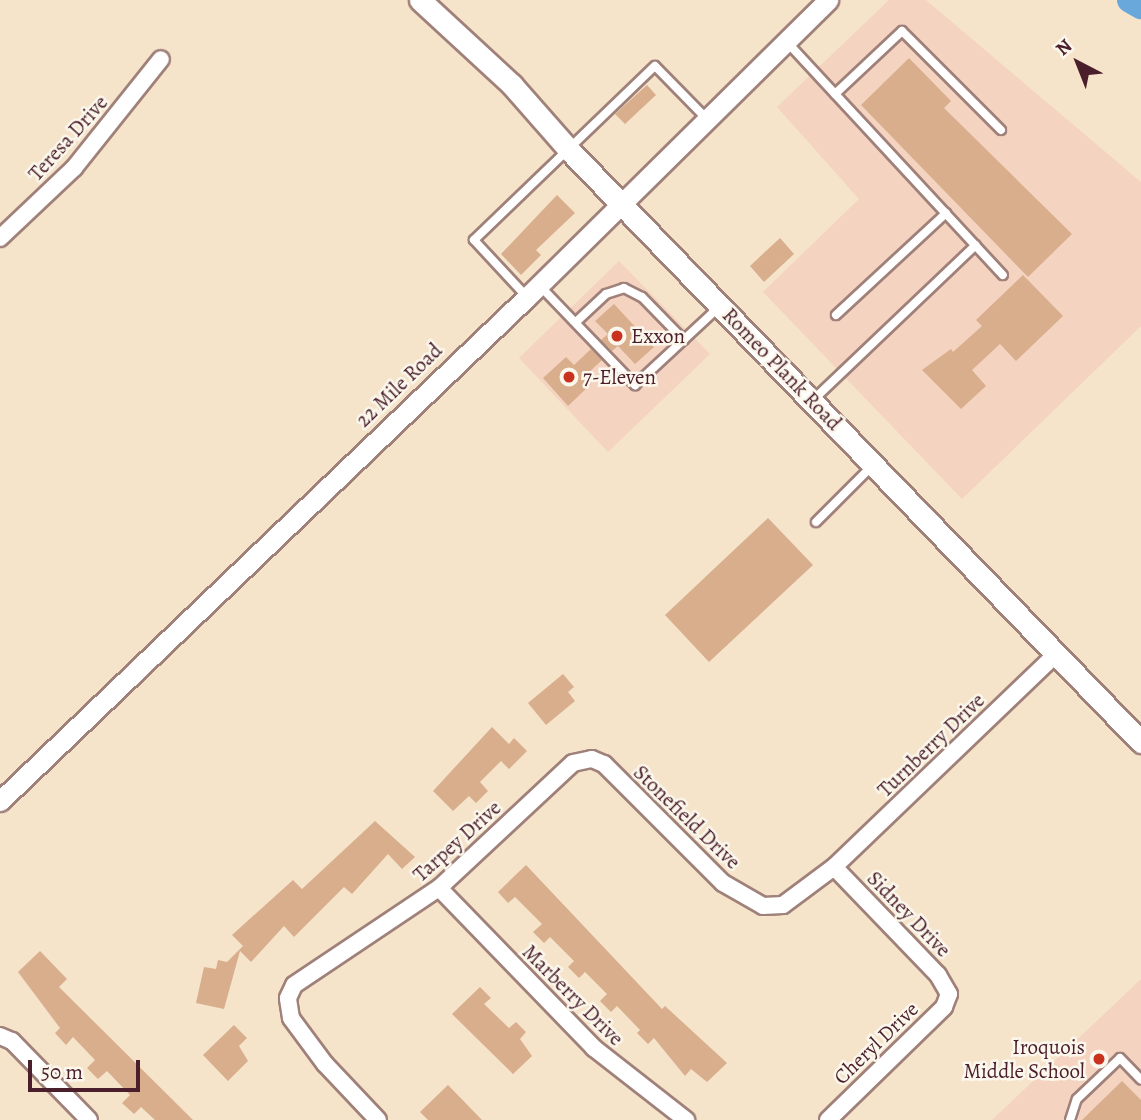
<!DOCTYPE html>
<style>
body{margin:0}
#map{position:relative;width:1141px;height:1120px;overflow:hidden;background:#f5e3ca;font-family:Alegreya,serif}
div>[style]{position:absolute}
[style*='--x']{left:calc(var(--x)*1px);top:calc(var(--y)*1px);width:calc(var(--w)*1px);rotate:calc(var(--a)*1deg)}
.built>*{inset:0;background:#f4d3c0}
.river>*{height:26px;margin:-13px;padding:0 13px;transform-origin:13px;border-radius:13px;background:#69a8db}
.building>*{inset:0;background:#d8ae8d}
.roads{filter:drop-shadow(2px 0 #a0817a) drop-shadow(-2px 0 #a0817a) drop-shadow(0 2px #a0817a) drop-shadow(0 -2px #a0817a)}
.service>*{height:8px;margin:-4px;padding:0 4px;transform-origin:4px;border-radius:4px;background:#fff}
.minor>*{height:16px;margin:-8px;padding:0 8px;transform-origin:8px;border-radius:8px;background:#fff}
.tertiary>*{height:19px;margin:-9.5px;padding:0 9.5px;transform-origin:9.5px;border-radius:9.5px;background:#fff}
.secondary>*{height:21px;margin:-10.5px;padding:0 10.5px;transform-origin:10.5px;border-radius:10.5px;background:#fff}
.dots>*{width:19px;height:19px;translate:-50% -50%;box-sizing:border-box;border:4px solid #fbf7ec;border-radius:50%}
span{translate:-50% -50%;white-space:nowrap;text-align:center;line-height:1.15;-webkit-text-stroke:5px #fbf7ec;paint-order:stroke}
.street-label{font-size:21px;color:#4a1f2b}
.poi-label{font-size:21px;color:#4a1f2b}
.left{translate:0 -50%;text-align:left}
.right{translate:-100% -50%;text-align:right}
.north{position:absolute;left:1043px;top:28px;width:70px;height:70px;-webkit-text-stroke:5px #fbf7ec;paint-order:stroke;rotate:318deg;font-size:19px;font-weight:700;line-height:28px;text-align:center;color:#4a1f2b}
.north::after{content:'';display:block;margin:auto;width:24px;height:32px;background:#4a1f2b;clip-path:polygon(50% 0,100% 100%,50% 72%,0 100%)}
.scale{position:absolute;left:28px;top:1060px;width:112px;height:32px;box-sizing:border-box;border:4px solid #4a1f2b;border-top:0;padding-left:9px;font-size:21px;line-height:24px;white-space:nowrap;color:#4a1f2b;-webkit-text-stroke:5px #fbf7ec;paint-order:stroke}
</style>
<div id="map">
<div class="built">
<div style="clip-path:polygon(889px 0,926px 0,1141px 182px,1141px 326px,962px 499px,763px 292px,859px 199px,777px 107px)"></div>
<div style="clip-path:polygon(619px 261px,710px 354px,608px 452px,519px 358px)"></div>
<div style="clip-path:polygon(1141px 979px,1141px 1120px,992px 1120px,1120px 999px)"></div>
</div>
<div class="river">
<div style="--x:1130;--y:0;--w:13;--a:29"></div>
</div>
<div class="building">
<div style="clip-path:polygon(909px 58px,951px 101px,944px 108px,1072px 234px,1028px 277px,861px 105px)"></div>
<div style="clip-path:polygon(647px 85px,656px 95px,625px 124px,615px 114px)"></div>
<div style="clip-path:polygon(557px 195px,575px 213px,536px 250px,541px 255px,521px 275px,501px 254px)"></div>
<div style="clip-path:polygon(780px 238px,794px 254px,764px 282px,750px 266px)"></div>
<div style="clip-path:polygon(1023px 275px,1063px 316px,1016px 361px,1000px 344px,972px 370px,986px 386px,961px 409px,922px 370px,951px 349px,953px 352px,982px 326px,976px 320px)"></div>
<div style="clip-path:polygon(614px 304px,654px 347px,635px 364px,618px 346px,612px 351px,601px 340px,608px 334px,595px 321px)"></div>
<div style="clip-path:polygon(591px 349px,602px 360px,584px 377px,591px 384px,568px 406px,543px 378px,566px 357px,574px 365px)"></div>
<div style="clip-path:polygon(768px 518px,813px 565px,709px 662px,665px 615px)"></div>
<div style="clip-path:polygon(563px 674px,574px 687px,568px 692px,575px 701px,546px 725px,528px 703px)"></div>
<div style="clip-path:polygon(492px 727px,509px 744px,514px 738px,527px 751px,509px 769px,501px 761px,480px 782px,488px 791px,476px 803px,469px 796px,453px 811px,433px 791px)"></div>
<div style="clip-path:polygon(375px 821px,415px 857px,402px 869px,388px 854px,352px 894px,344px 887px,294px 937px,284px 926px,251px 962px,240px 951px,224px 1009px,196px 1003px,204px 967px,216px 969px,218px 960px,227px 962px,243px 946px,232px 935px,293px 880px,302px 889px)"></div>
<div style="clip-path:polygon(526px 865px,662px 1009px,665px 1006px,727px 1063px,707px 1082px,691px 1069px,685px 1076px,654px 1038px,648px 1044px,637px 1033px,640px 1030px,617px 1006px,611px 1012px,600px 1001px,607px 994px,585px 972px,579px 978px,568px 967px,574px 961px,550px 937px,544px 943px,533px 932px,542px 924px,515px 897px,508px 903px,498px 892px)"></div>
<div style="clip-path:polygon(40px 951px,67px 979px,59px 987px,193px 1120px,155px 1120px,141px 1107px,134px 1114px,122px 1103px,130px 1095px,107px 1071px,98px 1079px,87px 1068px,95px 1060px,73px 1037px,66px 1045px,55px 1033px,60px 1028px,18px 972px)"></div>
<div style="clip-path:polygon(480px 987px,491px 998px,484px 1004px,509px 1028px,516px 1022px,526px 1032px,520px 1039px,532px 1056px,513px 1074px,452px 1014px)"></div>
<div style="clip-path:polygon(234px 1025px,247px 1038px,239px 1046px,248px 1061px,228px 1081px,203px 1055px)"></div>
<div style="clip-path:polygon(1122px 1081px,1141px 1100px,1141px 1120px,1082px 1120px)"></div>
<div style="clip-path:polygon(448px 1085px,482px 1120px,428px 1120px,420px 1112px)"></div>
</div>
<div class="roads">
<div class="service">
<div style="--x:786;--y:41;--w:319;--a:47.2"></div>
<div style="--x:835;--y:94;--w:92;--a:-43.2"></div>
<div style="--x:902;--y:31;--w:140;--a:45"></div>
<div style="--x:539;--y:285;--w:139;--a:46.2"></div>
<div style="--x:635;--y:385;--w:113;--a:-42.9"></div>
<div style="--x:527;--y:297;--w:78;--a:-132.9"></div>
<div style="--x:474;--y:240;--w:251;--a:-43.9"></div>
<div style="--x:655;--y:66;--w:73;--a:45.6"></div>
<div style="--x:836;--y:315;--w:150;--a:-42.8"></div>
<div style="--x:576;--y:322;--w:41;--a:-43"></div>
<div style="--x:606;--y:294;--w:19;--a:-18"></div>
<div style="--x:624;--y:288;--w:20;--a:27"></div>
<div style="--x:642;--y:297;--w:60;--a:45.7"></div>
<div style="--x:812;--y:401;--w:226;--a:-43.6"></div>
<div style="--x:816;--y:522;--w:81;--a:-45"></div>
<div style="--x:1070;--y:1120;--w:22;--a:-72"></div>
<div style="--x:1077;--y:1099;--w:59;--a:-43.6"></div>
<div style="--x:1120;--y:1058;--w:30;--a:46"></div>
</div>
<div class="minor">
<div style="--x:0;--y:238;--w:102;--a:-43.4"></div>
<div style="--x:74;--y:168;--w:139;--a:-51.4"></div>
<div style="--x:439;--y:888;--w:223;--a:45.9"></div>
<div style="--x:594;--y:1048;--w:117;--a:38"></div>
<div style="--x:0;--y:1036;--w:13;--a:23"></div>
<div style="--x:12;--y:1041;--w:110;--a:45.7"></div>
<div style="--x:378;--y:1120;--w:77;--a:-133.4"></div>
<div style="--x:325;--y:1064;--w:57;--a:-126.5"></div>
<div style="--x:291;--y:1018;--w:20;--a:-99"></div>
<div style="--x:288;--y:998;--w:14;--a:-65"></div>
<div style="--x:294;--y:985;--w:174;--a:-33.8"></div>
<div style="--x:439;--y:888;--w:183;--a:-43"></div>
<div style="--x:573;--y:763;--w:19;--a:-12"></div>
<div style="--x:592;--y:759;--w:13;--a:23"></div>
<div style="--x:604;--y:764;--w:168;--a:45"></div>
<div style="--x:723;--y:883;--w:46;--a:29.9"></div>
<div style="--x:763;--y:906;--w:20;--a:-3"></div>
<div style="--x:783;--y:905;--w:64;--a:-36.7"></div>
<div style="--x:834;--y:867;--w:308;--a:-43.8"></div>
<div style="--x:828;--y:1120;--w:162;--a:-44.2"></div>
<div style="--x:944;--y:1007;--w:14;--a:-69"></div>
<div style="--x:949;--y:994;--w:22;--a:-120"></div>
<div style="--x:938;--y:975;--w:150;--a:-133.9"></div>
</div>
<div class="tertiary">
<div style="--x:0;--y:801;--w:729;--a:-43.72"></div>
<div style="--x:527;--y:297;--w:423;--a:-44.6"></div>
</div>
<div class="secondary">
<div style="--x:420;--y:0;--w:125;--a:42.7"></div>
<div style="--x:512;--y:85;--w:88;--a:48.7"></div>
<div style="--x:570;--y:151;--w:822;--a:45.99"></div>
</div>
</div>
<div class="dots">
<div style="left:617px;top:336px;background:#c8321e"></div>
<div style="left:569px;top:377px;background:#c8321e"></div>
<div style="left:1099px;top:1059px;background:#c8321e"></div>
</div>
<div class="street-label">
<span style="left:68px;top:138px;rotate:-48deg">Teresa Drive</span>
<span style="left:782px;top:369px;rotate:46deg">Romeo Plank Road</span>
<span style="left:399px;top:385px;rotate:-44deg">22 Mile Road</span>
<span style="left:931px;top:745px;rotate:-44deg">Turnberry Drive</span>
<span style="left:687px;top:817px;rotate:44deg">Stonefield Drive</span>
<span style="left:457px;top:841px;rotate:-42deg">Tarpey Drive</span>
<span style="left:909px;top:914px;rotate:46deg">Sidney Drive</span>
<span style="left:573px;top:995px;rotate:45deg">Marberry Drive</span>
<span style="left:876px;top:1043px;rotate:-44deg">Cheryl Drive</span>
</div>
<div class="poi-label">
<span class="left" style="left:631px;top:336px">Exxon</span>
<span class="left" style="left:583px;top:377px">7-Eleven</span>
<span class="right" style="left:1085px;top:1059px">Iroquois<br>Middle School</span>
</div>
<div class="north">N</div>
<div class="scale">50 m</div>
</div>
